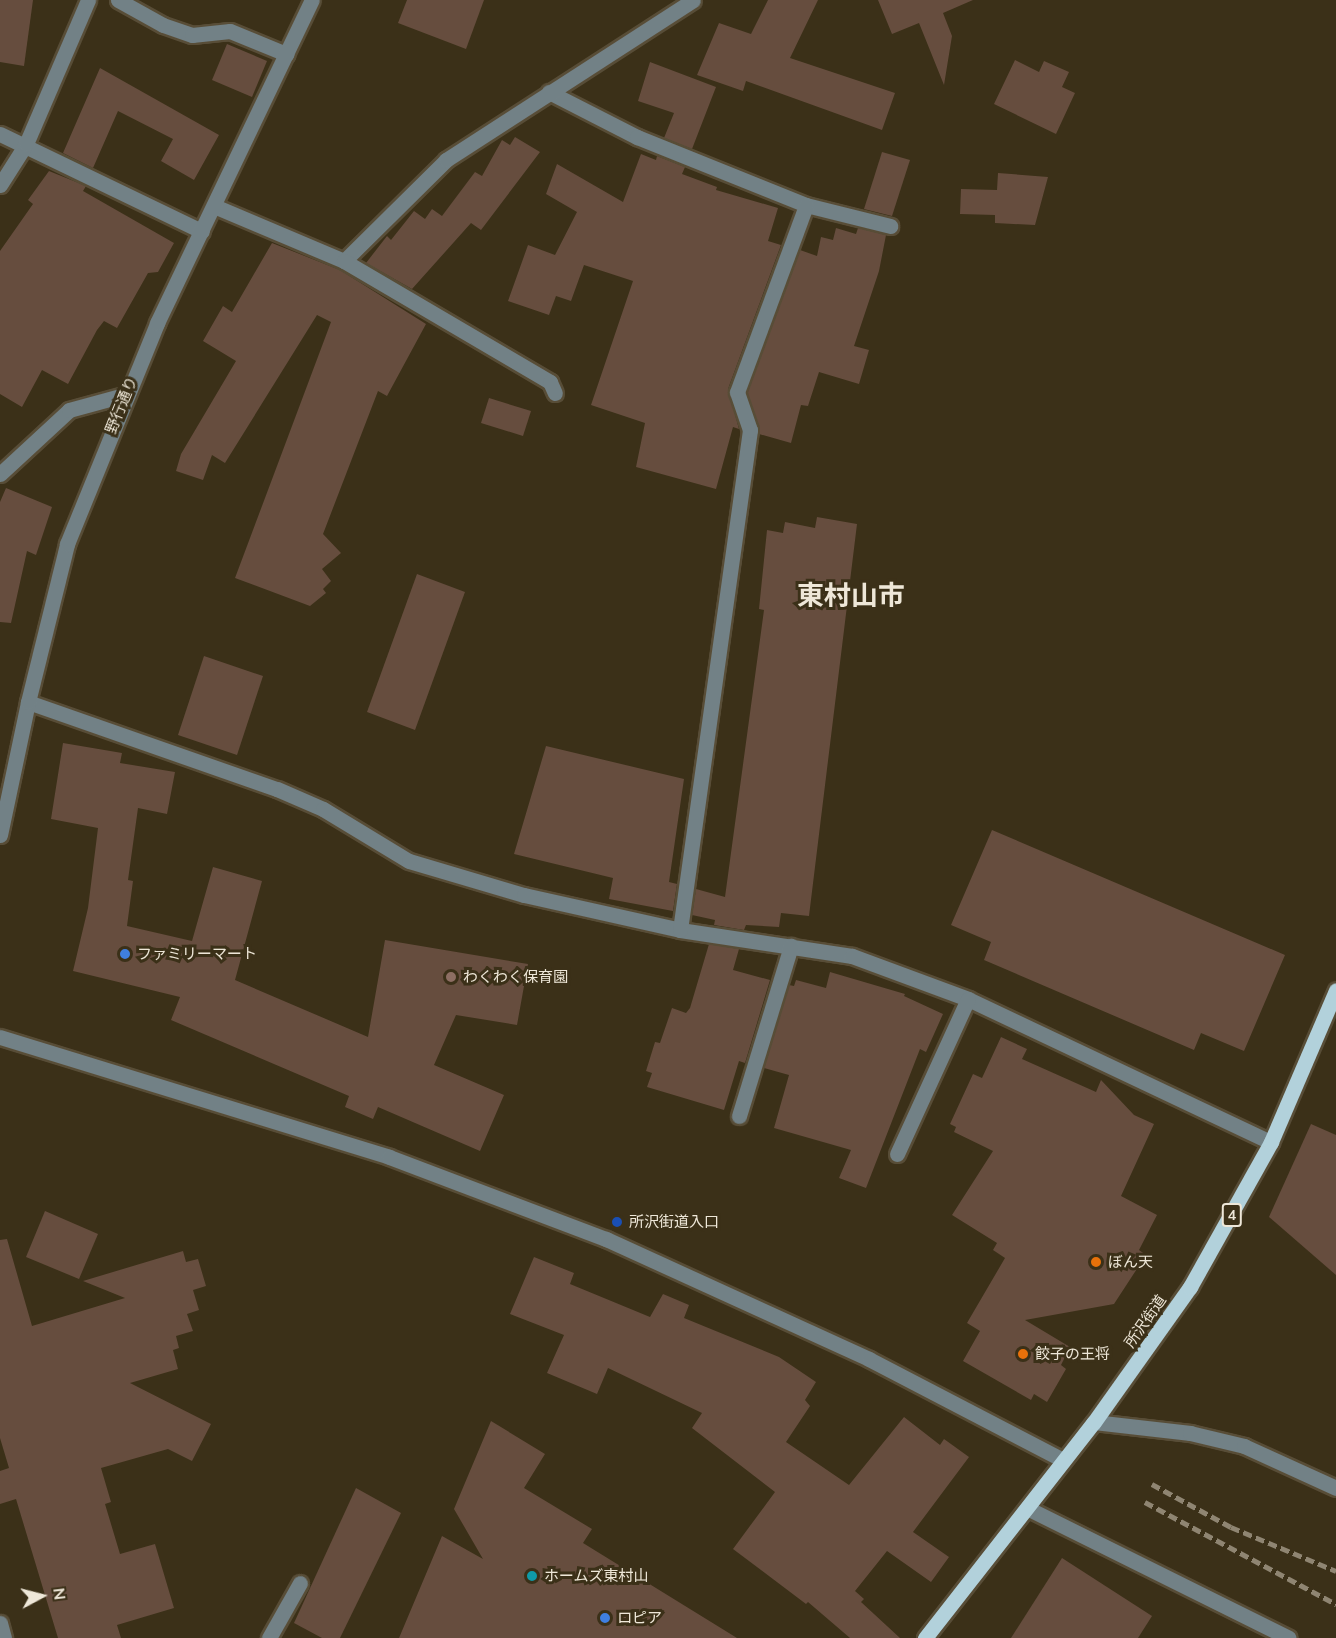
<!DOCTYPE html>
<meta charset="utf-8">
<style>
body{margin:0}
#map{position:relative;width:1336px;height:1638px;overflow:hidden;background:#3b3018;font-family:Mulish,"Noto Sans JP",sans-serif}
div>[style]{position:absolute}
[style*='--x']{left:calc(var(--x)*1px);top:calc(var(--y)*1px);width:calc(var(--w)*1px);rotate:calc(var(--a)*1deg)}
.building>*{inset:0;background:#664d3e}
.roads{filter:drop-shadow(2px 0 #584d37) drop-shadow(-2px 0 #584d37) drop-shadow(0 2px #584d37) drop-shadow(0 -2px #584d37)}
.minor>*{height:15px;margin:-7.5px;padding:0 7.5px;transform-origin:7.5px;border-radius:7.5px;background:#728186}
.major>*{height:15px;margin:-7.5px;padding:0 7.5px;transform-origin:7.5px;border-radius:7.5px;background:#b2d1db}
.rail>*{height:4.5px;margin-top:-2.25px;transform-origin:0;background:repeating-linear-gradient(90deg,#8f8572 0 9px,transparent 0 13.5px)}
.dots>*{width:16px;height:16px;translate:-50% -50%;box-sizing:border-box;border:3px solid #3b3018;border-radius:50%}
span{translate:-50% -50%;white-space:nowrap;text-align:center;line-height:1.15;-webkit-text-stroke:6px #3b3018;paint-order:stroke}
.shield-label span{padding:2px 4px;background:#3b3018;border:2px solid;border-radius:4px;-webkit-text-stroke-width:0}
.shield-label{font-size:14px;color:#eee7d8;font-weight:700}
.street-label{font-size:15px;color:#eee7d8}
.poi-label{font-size:15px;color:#eee7d8}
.left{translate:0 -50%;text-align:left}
.town-label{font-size:27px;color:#eee7d8;font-weight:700}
.north{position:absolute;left:12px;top:1566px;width:60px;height:60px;-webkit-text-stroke:4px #3b3018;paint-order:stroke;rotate:83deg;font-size:16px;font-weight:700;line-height:24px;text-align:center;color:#eee7d8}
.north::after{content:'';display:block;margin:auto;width:21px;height:27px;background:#eee7d8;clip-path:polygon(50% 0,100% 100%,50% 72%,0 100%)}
</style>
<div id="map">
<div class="building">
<div style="clip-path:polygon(0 0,33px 0,24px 66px,0 62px)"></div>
<div style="clip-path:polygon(407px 0,484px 0,466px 49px,398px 23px)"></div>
<div style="clip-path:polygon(768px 0,818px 0,790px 58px,895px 93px,882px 130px,746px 81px,743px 91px,697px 75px,719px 23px,751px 34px)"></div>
<div style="clip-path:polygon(878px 0,973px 0,943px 13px,952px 36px,944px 85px,919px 23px,892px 34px)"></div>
<div style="clip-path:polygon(227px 44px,267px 61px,252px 97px,212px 80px)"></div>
<div style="clip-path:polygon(1015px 60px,1039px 72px,1044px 61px,1069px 72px,1062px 87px,1075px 93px,1056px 134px,994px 104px)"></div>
<div style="clip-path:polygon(650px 62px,716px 87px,692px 149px,664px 138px,674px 113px,638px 101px)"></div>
<div style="clip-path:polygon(100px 68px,219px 135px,194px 180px,161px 161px,173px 139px,118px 111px,93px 168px,63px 153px)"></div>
<div style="clip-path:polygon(515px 137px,540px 152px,481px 230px,471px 223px,412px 289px,366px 263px,387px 236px,391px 240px,414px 211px,425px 219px,432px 209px,442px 216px,475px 172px,482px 176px,502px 140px,510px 145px)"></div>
<div style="clip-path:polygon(882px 152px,910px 160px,892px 216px,864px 209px)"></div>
<div style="clip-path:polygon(641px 154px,656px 160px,657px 156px,685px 167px,682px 174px,717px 187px,716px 190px,778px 208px,768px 241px,781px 245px,728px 389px,739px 429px,733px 427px,716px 489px,636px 467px,645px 423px,591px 405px,633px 281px,584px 265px,571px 301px,556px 296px,549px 315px,508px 301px,528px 245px,555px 255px,577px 212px,546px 194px,557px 164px,623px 202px)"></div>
<div style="clip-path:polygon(49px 171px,86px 186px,83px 191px,174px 243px,158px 272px,148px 273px,117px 328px,104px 321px,97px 330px,68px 384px,42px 370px,22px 407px,0 394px,0 251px,33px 204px,28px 200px)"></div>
<div style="clip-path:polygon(998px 173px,1048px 177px,1035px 225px,995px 223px,995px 215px,960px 214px,961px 189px,997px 190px)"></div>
<div style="clip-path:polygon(836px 228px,856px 234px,858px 228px,886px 235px,879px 271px,854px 346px,869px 350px,859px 384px,819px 372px,808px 406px,801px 405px,791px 443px,759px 434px,747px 392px,800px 250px,817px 256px,821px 237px,833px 240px)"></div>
<div style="clip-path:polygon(272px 243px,340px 270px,426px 324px,387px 396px,378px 391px,323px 534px,341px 553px,322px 569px,331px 581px,323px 589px,326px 593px,310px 606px,235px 578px,331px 322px,317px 315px,225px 463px,212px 455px,203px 480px,176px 471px,181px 454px,236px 361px,203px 341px,223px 306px,232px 312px)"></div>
<div style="clip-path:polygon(489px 398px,531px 411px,523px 436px,481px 423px)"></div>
<div style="clip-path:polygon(6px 488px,52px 507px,36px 555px,27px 551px,11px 623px,0 622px,0 502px)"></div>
<div style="clip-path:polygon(817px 517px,857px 524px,809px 916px,781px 913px,779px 927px,746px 925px,744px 930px,714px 925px,715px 920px,692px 915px,696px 889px,725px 897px,764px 610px,759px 609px,767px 530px,783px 533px,785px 522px,815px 528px)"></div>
<div style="clip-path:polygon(417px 574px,465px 592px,415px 730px,367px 712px)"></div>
<div style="clip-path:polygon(204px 656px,263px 676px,237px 755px,178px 735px)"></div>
<div style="clip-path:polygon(63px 743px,122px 753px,120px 763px,175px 772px,167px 814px,138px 808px,128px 880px,133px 881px,127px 926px,192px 941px,213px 867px,262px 881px,235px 980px,368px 1037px,385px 940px,528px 964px,517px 1025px,456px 1015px,434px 1065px,504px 1095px,480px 1151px,378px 1107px,373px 1119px,345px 1107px,349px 1096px,171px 1020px,180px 997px,73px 971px,88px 908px,98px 828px,51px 819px)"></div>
<div style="clip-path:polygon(546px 746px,684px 779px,669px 882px,677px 884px,673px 911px,609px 899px,613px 878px,514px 854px)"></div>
<div style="clip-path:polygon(992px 830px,1285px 955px,1244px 1051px,1201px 1033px,1194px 1050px,984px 960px,991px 942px,951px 925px)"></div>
<div style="clip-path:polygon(709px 944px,739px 949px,733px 970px,770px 980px,745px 1063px,739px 1061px,724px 1110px,647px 1087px,652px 1073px,646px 1071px,655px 1042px,660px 1043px,672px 1008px,686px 1013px,690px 1008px)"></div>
<div style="clip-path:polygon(830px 972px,905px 994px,904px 996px,943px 1014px,926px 1052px,920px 1049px,866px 1188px,839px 1178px,851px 1150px,774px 1128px,789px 1075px,764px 1068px,789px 985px,794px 986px,796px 980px,826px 988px)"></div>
<div style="clip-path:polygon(1001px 1037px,1027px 1049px,1022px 1059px,1096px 1092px,1101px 1080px,1134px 1115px,1154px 1124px,1121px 1196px,1157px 1215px,1139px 1250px,1146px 1255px,1114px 1304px,1025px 1320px,1070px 1347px,1061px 1365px,1066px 1369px,1047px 1402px,1034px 1394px,1031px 1400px,963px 1361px,980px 1331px,967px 1323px,1005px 1258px,993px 1250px,997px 1243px,952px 1215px,993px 1151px,954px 1132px,956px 1127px,950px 1124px,973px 1074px,982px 1078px)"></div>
<div style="clip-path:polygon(1311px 1124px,1336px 1135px,1336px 1275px,1269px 1217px)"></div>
<div style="clip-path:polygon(45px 1211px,98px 1234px,79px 1279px,26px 1257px)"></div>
<div style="clip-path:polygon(7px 1239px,32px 1326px,125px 1298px,83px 1281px,183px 1251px,186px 1262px,198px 1259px,206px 1286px,193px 1290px,199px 1310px,187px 1314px,193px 1331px,176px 1336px,179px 1348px,173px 1350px,178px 1369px,130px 1383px,211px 1424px,192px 1461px,168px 1449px,101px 1468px,111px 1502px,105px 1504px,120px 1554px,155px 1544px,174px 1608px,117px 1625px,121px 1638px,58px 1638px,16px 1499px,0 1504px,0 1471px,9px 1468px,0 1438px,0 1240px)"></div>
<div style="clip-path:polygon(534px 1257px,574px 1273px,570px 1284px,650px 1317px,663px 1294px,689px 1305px,684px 1318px,779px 1357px,816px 1382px,805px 1400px,810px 1406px,786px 1442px,849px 1485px,904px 1417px,940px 1445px,944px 1439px,969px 1457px,913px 1532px,949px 1557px,931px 1582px,887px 1551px,855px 1591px,864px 1599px,861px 1602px,900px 1638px,850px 1638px,808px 1602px,806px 1604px,733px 1549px,775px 1492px,692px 1428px,702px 1413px,608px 1368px,597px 1394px,547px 1373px,564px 1335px,510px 1314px)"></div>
<div style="clip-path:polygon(491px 1421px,545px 1454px,524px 1488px,592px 1529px,583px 1543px,737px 1638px,399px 1638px,442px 1536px,483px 1559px,454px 1509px)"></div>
<div style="clip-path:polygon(356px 1488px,401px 1513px,340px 1638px,322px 1638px,294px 1623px)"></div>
<div style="clip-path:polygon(1062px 1558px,1152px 1616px,1138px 1638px,1011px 1638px)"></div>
</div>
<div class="roads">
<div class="minor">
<div style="--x:118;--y:0;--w:51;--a:29.1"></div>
<div style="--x:163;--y:25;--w:31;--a:19"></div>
<div style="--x:192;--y:35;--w:38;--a:-6"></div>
<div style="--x:230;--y:31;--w:61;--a:22.3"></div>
<div style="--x:549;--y:92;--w:99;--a:27.1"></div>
<div style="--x:637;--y:137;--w:182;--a:21.9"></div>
<div style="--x:806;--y:205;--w:87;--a:14"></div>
<div style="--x:0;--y:134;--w:224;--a:25.7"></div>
<div style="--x:0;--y:185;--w:49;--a:-57.6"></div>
<div style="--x:26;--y:144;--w:157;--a:-66.7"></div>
<div style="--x:214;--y:206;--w:141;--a:22.9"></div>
<div style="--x:344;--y:261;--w:144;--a:-44.7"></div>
<div style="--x:446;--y:160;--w:294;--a:-32.9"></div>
<div style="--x:344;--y:261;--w:239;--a:30.4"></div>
<div style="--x:550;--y:382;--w:12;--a:66"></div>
<div style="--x:0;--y:474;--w:94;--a:-42.8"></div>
<div style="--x:69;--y:410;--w:57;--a:-15.3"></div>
<div style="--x:28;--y:702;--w:264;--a:19.3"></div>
<div style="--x:277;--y:789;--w:50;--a:23.5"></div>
<div style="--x:323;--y:809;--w:100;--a:31.2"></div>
<div style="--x:409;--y:861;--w:120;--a:16.5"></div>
<div style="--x:524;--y:895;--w:160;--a:12.6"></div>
<div style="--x:680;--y:930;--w:174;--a:8.6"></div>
<div style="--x:852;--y:956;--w:124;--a:20.3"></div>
<div style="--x:968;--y:999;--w:335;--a:25.3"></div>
<div style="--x:0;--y:835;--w:136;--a:-78.1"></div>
<div style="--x:28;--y:702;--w:163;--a:-76.1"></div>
<div style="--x:67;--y:544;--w:239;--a:-67.8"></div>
<div style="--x:157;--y:323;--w:358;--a:-64.4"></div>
<div style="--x:680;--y:930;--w:505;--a:-82.03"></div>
<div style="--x:750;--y:430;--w:40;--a:-108.9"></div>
<div style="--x:737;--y:392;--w:199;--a:-69.7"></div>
<div style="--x:0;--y:1037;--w:407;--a:17.1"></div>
<div style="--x:389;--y:1157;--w:232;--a:20.7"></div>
<div style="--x:606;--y:1239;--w:289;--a:24.5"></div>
<div style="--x:869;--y:1359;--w:219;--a:27.5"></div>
<div style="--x:739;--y:1116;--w:178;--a:-73"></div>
<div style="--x:897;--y:1154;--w:170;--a:-65.4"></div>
<div style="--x:1094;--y:1422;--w:97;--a:6.5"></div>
<div style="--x:1190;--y:1433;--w:56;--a:13.5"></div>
<div style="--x:1244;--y:1446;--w:101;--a:24.5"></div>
<div style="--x:1027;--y:1508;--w:292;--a:26.4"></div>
<div style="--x:0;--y:1623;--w:16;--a:75"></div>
<div style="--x:269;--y:1638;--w:63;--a:-60.6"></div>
</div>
<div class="major">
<div style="--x:925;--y:1638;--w:274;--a:-52"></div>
<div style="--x:1094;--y:1422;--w:166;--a:-54.6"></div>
<div style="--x:1190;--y:1287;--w:166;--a:-60.8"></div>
<div style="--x:1271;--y:1142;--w:165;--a:-66.8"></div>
</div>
</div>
<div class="rail">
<div style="--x:1152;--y:1484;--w:90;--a:28.6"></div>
<div style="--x:1231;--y:1527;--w:114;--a:22.7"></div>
<div style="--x:1145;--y:1502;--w:217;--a:28.1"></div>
</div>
<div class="dots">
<div style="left:125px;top:954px;background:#3f7fe0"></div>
<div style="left:451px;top:977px;background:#8d6e63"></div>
<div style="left:617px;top:1222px;background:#1a4fb4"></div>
<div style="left:1096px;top:1262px;background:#e8710a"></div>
<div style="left:1023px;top:1354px;background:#e8710a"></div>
<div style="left:532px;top:1576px;background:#0f9aa8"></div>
<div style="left:605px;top:1618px;background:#3f7fe0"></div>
</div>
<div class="shield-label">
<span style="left:1232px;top:1215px">4</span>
</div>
<div class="street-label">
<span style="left:121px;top:405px;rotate:-68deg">野行通り</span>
<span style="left:1145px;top:1321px;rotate:-55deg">所沢街道</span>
</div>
<div class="poi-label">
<span class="left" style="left:137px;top:954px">ファミリーマート</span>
<span class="left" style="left:463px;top:977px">わくわく保育園</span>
<span class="left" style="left:629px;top:1222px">所沢街道入口</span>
<span class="left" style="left:1108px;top:1262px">ぼん天</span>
<span class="left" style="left:1035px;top:1354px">餃子の王将</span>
<span class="left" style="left:544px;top:1576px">ホームズ東村山</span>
<span class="left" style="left:617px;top:1618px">ロピア</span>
</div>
<div class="town-label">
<span style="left:851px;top:596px">東村山市</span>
</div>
<div class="north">N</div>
</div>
